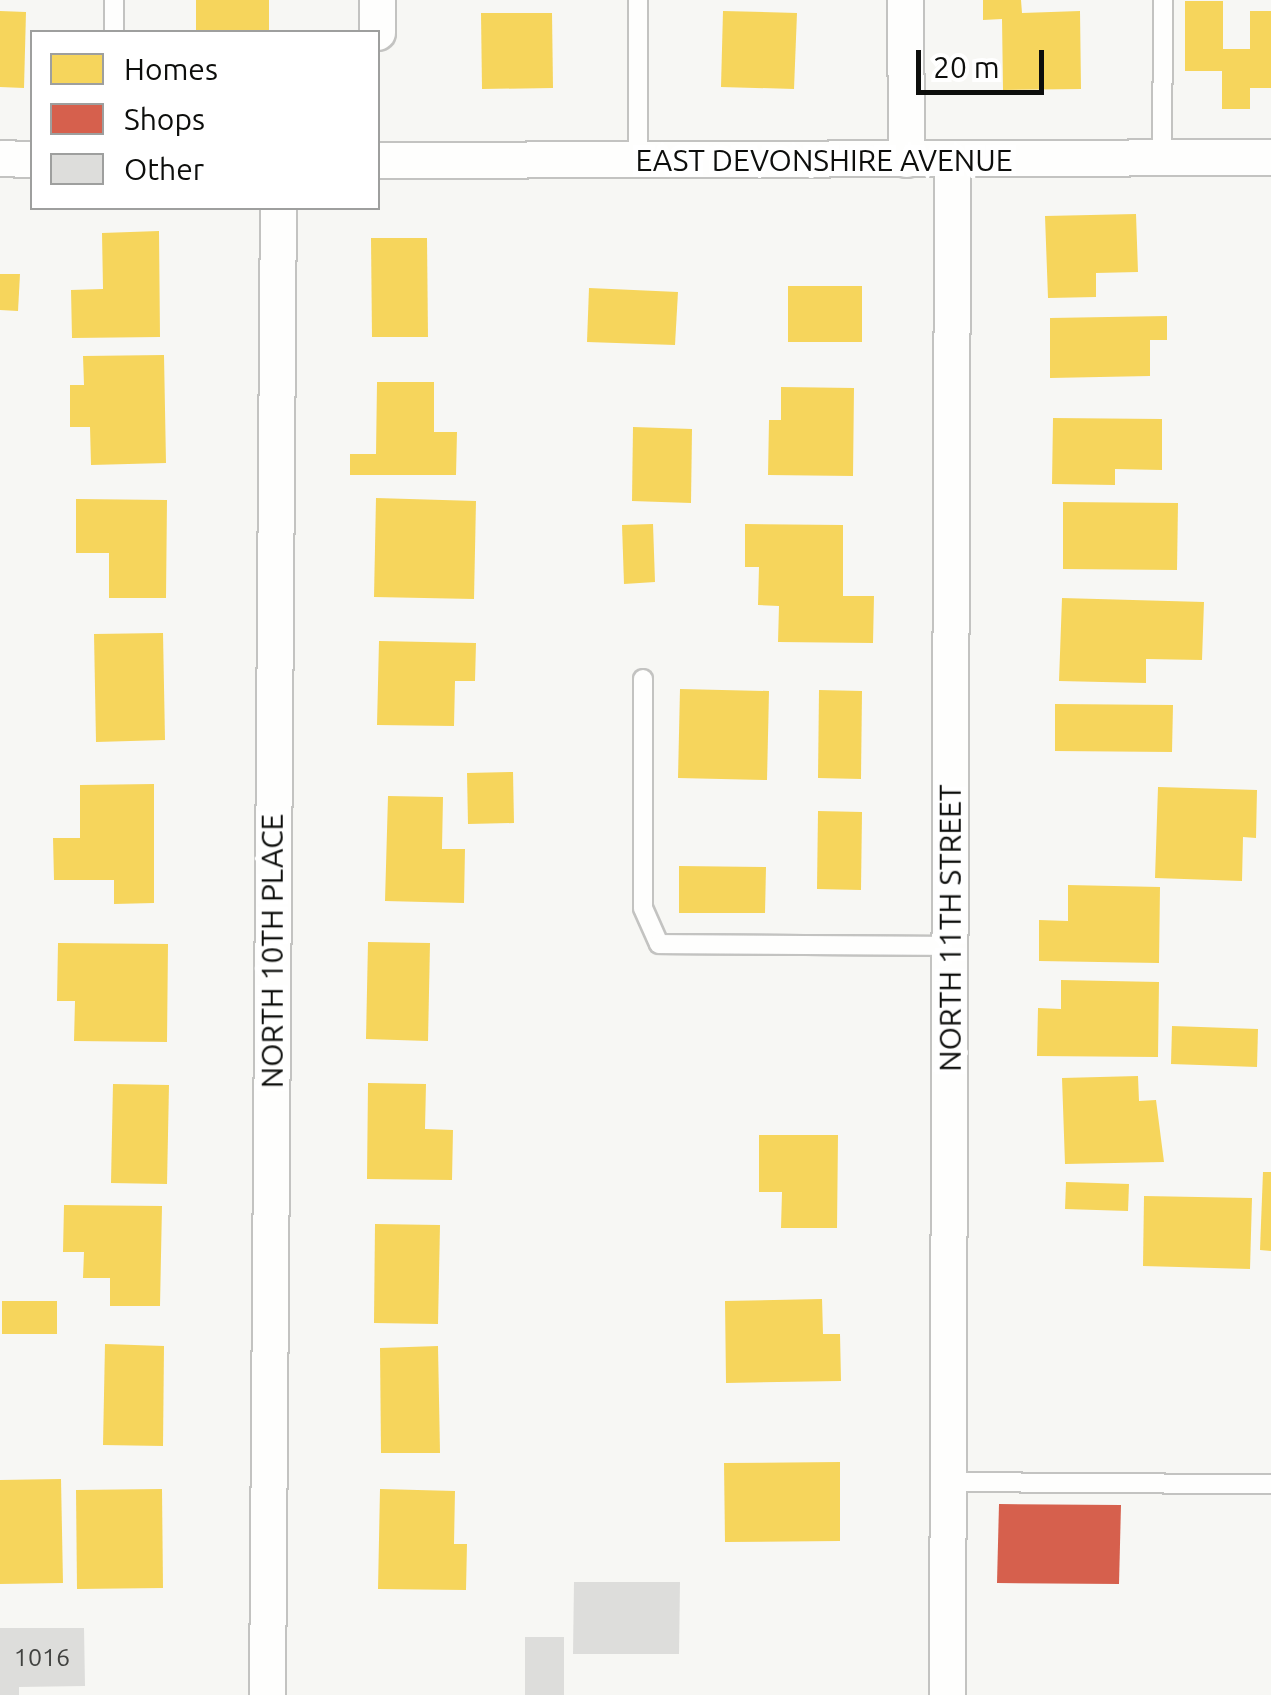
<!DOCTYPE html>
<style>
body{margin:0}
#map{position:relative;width:1271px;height:1695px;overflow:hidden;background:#f7f7f4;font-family:Ubuntu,sans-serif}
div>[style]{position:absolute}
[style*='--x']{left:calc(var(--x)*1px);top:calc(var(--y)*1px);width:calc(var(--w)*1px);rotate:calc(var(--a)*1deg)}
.homes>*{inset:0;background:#f6d55c}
.shops>*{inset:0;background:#d6604d}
.building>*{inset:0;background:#dddddb}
.roads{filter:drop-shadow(2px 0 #c3c3c1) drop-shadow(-2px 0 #c3c3c1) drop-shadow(0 2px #c3c3c1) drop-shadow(0 -2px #c3c3c1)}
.lane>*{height:18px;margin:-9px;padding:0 9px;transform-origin:9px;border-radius:9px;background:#fefefd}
.street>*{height:35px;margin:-17.5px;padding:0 17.5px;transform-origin:17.5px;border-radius:17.5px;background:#fefefd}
span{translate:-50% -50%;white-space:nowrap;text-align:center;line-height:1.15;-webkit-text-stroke:10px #fff;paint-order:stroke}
.number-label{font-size:25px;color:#414240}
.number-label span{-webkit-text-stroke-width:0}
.street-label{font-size:30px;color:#0d0e0c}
.legend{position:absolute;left:30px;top:30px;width:350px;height:180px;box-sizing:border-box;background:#fff;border:2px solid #9e9f9e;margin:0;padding:12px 18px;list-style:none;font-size:30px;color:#0d0e0c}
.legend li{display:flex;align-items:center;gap:20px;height:50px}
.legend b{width:50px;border:2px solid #9e9f9e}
.scale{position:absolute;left:916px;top:50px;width:128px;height:45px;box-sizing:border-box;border:5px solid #0d0e0c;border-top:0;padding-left:12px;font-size:30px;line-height:35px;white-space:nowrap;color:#0d0e0c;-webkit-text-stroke:8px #fff;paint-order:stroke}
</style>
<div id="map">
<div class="homes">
<div style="clip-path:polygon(196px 0,269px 0,269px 32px,196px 32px)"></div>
<div style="clip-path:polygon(983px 0,1021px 0,1022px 13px,1080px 11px,1081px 89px,1003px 90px,1002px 19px,983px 20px)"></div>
<div style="clip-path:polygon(1185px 1px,1223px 1px,1223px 49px,1250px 49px,1250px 11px,1271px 11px,1271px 88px,1250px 88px,1250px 109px,1222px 109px,1222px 71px,1185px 71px)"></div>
<div style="clip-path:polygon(0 11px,26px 12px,24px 88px,0 87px)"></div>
<div style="clip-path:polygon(723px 11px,797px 13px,794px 89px,721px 87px)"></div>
<div style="clip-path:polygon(481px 13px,552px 13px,553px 88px,482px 89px)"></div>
<div style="clip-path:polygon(1136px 214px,1138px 272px,1096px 273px,1096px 297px,1048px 298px,1045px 216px)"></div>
<div style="clip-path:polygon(159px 231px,160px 337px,72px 338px,71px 290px,103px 289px,102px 233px)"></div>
<div style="clip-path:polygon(371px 238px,427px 238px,428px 337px,372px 337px)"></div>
<div style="clip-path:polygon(0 274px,20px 274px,18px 311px,0 310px)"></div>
<div style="clip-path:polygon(788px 286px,862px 286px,862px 342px,788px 342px)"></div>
<div style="clip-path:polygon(589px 288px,678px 292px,675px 345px,587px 342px)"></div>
<div style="clip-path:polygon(1167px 316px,1167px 340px,1150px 340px,1150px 376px,1050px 378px,1050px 318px)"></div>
<div style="clip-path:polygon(164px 355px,166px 463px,91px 465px,90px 427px,70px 427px,70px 385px,84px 385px,83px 356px)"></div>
<div style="clip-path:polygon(377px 382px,434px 382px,434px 432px,457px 432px,456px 475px,350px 475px,350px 454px,376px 454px)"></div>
<div style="clip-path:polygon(781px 387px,854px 388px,853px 476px,768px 475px,769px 420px,781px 420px)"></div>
<div style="clip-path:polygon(1053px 418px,1162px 419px,1162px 470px,1115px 469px,1115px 485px,1052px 484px)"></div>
<div style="clip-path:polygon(633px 427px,692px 429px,691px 503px,632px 501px)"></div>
<div style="clip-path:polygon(376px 498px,476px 501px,474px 599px,374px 597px)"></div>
<div style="clip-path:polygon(76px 499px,167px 500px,166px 598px,109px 598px,109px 553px,76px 553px)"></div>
<div style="clip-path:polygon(1063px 502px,1178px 503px,1177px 570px,1063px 569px)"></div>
<div style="clip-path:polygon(653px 524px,655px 582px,624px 584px,622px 525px)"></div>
<div style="clip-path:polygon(745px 524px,843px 525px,843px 596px,874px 596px,873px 643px,778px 642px,779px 606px,758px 605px,759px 567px,745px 567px)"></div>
<div style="clip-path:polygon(1062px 598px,1204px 602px,1202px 660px,1146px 659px,1146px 683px,1059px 681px)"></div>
<div style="clip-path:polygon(163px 633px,165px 740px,96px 742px,94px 634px)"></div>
<div style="clip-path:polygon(379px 641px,476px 643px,475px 681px,455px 681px,454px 726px,377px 725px)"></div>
<div style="clip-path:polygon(680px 689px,769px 691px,767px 780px,678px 778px)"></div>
<div style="clip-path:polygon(819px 690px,862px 691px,861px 779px,818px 778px)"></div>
<div style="clip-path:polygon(1055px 704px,1173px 705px,1172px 752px,1055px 751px)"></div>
<div style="clip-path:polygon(513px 772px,514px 823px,468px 824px,467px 773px)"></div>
<div style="clip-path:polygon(154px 784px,154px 903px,114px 904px,114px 880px,54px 880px,53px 838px,80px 838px,80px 785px)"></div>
<div style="clip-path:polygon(1158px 787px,1257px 790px,1256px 838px,1243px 837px,1242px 881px,1155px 878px)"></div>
<div style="clip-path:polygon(388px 796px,443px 797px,442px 849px,465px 849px,464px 903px,385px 901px)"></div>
<div style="clip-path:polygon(818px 811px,862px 812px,861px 890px,817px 889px)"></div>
<div style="clip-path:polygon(679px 866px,766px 867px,765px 913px,679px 913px)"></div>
<div style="clip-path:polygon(1068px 885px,1160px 887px,1159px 963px,1039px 961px,1039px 920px,1068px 921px)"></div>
<div style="clip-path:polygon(368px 942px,430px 943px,428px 1041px,366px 1039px)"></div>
<div style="clip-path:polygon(58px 943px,168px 944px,167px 1042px,74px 1041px,75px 1001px,57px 1001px)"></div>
<div style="clip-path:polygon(1061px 980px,1159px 982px,1158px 1057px,1037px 1056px,1038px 1008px,1061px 1009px)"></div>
<div style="clip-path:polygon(1172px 1026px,1258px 1029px,1257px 1067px,1171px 1064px)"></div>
<div style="clip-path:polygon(1138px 1076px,1139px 1101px,1156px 1100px,1164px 1162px,1065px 1164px,1062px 1078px)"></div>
<div style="clip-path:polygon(368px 1083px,426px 1084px,425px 1129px,453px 1130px,452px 1180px,367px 1179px)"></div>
<div style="clip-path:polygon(113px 1084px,169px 1085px,167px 1184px,111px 1183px)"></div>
<div style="clip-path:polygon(759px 1135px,838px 1135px,837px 1228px,781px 1228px,782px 1192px,759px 1192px)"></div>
<div style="clip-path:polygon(1263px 1172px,1271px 1172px,1271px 1251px,1260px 1250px)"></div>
<div style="clip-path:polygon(1066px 1182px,1129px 1184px,1128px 1211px,1065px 1209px)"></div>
<div style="clip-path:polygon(1144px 1196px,1252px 1198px,1250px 1269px,1143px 1266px)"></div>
<div style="clip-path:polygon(64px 1205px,162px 1206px,160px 1306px,110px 1306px,110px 1278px,83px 1278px,84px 1252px,63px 1252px)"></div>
<div style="clip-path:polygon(375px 1224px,440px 1225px,438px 1324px,374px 1323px)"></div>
<div style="clip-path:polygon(822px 1299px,823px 1334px,840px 1334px,841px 1381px,726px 1383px,725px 1301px)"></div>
<div style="clip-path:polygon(2px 1301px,57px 1301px,57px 1334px,2px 1334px)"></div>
<div style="clip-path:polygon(105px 1344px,164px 1346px,163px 1446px,103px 1445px)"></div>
<div style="clip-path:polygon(438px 1346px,440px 1453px,381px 1453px,380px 1348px)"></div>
<div style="clip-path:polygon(840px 1462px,840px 1541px,725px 1542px,724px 1463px)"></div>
<div style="clip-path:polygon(61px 1479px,63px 1583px,0 1584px,0 1480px)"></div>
<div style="clip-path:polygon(162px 1489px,163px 1588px,77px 1589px,76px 1490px)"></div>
<div style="clip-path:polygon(380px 1489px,455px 1491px,454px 1544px,467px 1544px,466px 1590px,378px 1589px)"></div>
</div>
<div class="shops">
<div style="clip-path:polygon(999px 1504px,1121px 1505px,1119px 1584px,997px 1583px)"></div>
</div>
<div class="building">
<div style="clip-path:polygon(574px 1582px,680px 1582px,679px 1654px,573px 1654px)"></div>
<div style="clip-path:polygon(0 1628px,84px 1628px,85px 1686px,19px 1687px,19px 1695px,0 1695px)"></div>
<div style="clip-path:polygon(525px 1637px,564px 1637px,564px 1695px,525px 1695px)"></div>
</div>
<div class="roads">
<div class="lane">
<div style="--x:114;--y:0;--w:32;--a:90"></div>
<div style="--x:638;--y:0;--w:160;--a:90"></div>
<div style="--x:1162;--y:157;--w:157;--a:-89.6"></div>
<div style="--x:643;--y:679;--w:229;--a:90"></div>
<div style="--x:643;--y:908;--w:39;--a:66"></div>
<div style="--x:659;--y:944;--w:291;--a:0.4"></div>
<div style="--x:948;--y:1482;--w:323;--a:0.4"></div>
</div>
<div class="street">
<div style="--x:377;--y:0;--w:32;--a:90"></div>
<div style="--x:905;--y:0;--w:159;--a:89.6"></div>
<div style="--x:0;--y:158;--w:32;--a:2"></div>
<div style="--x:378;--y:160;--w:893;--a:-0.19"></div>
<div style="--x:267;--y:1695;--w:1487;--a:-89.58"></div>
<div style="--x:947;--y:1695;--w:1533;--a:-89.81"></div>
</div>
</div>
<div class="number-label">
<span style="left:42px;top:1657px">1016</span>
</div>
<div class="street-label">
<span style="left:824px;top:160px">EAST DEVONSHIRE AVENUE</span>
<span style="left:950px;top:928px;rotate:-90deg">NORTH 11TH STREET</span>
<span style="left:272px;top:951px;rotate:-90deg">NORTH 10TH PLACE</span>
</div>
<ul class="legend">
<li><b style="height:28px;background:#f6d55c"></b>Homes</li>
<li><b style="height:28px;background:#d6604d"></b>Shops</li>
<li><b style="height:28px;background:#dddddb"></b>Other</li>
</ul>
<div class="scale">20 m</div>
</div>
